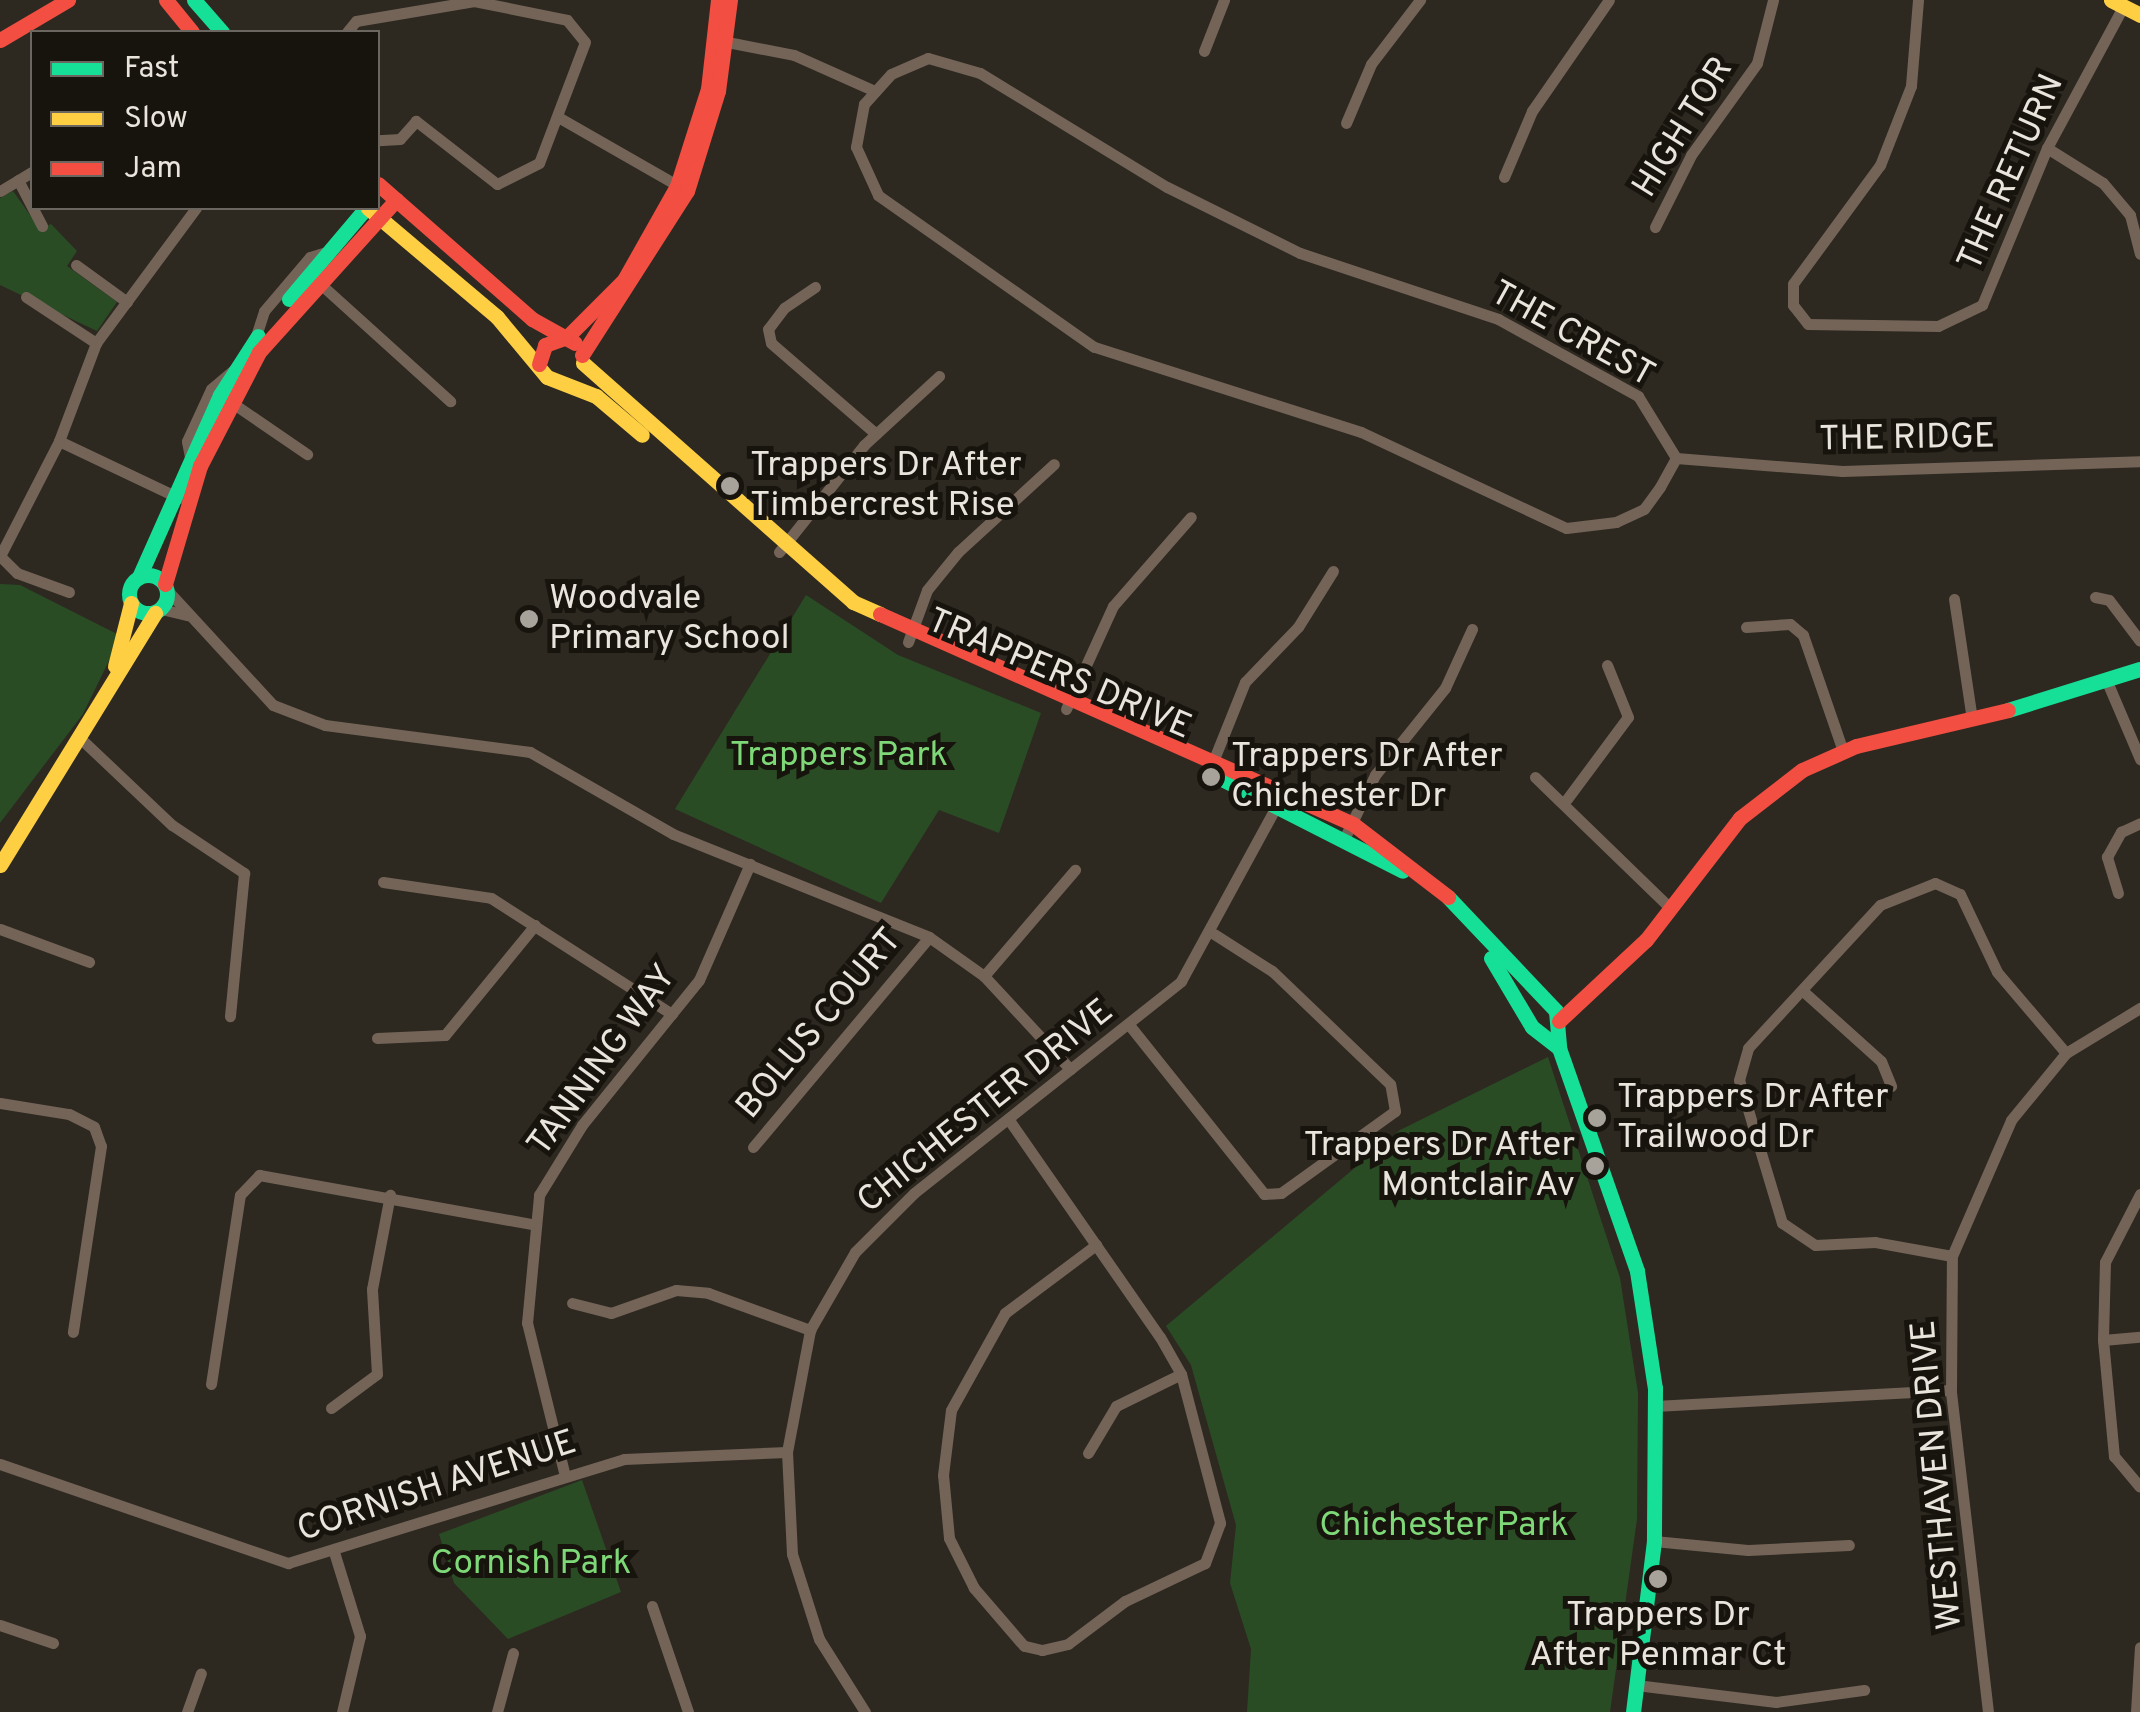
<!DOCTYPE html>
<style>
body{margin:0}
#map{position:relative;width:2140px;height:1712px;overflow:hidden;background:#2d2920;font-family:Overpass,sans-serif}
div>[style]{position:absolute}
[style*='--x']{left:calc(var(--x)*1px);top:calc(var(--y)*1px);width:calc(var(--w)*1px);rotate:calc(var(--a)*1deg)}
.green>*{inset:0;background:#2a4c25}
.street>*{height:11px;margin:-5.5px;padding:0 5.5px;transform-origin:5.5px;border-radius:5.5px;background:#746458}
.fast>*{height:15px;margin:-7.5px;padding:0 7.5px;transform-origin:7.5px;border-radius:7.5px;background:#16e098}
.fast>.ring{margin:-7.5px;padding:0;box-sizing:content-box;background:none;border:15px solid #16e098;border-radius:50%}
.slow>*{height:15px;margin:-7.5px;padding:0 7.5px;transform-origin:7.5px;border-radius:7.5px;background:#ffcf43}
.jam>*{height:15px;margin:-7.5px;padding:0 7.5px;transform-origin:7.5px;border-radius:7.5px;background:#f24e42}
.dots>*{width:28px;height:28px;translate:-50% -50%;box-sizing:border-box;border:5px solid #17130d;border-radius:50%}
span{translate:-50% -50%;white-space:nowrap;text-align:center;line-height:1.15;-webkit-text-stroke:10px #17130d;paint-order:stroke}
.street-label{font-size:35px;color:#eae5dc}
.poi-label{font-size:35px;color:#eae5dc}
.left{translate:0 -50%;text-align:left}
.right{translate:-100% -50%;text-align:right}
.park-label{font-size:35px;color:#7ed878}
.legend{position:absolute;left:30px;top:30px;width:350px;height:180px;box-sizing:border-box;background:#17130d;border:2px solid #6b6760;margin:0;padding:12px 18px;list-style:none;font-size:30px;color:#eae5dc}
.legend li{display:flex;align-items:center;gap:20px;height:50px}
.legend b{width:50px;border:2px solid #6b6760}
</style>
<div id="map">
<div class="green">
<div style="clip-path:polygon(13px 191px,40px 229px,51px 224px,77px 251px,67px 266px,117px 302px,97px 331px,0 285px,0 198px)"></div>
<div style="clip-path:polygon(0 584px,20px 585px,121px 636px,83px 714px,0 823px)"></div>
<div style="clip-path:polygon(806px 595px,898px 655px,1041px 713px,999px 833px,939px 810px,881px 903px,675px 809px)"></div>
<div style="clip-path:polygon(1548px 1057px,1620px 1278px,1638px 1393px,1637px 1519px,1610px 1712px,1247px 1712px,1251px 1649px,1230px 1583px,1236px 1525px,1191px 1365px,1166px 1326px,1400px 1130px)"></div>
<div style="clip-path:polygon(582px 1480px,621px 1592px,508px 1639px,454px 1583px,439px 1534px)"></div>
</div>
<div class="street">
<div style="--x:1918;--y:0;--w:86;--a:94.7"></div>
<div style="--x:1911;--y:86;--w:85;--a:111.4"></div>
<div style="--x:1880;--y:165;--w:147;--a:126.2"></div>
<div style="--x:1793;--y:284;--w:21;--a:90"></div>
<div style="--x:1793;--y:305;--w:24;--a:52"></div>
<div style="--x:1808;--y:324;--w:130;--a:0.9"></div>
<div style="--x:1938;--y:326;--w:49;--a:-25.5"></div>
<div style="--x:1982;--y:305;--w:170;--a:-67.5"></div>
<div style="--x:2047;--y:148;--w:160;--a:-61.7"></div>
<div style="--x:347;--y:32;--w:14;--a:-51"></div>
<div style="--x:356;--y:21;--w:120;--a:-9.6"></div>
<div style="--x:474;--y:1;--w:95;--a:11.5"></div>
<div style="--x:567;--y:20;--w:28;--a:51"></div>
<div style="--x:585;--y:42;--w:129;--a:110.8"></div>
<div style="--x:539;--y:163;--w:47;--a:153.4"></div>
<div style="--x:497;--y:184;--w:103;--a:-142.1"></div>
<div style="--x:416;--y:121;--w:24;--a:132"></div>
<div style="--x:400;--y:139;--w:22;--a:177"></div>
<div style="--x:717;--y:40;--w:78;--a:11"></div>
<div style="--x:794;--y:55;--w:89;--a:24"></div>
<div style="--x:1204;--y:51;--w:55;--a:-68.6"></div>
<div style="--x:928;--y:58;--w:54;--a:16.1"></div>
<div style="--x:980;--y:73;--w:219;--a:31.4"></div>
<div style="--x:1167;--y:187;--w:148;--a:26.4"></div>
<div style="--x:1300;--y:253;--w:209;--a:18.4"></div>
<div style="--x:1498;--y:319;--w:160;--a:28.8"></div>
<div style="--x:1638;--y:396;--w:73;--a:58.5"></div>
<div style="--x:1676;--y:458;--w:33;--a:119"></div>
<div style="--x:1660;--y:487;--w:27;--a:126"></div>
<div style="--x:1644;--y:509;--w:31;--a:155"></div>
<div style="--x:1616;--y:522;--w:50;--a:173.2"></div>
<div style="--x:1566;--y:528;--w:226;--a:-154.9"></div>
<div style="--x:1361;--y:432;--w:280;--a:-162.3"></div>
<div style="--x:1094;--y:347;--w:264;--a:-144.9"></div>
<div style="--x:878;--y:195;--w:53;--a:-114.6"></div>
<div style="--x:856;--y:147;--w:44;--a:-79.5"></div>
<div style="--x:864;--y:104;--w:40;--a:-48"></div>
<div style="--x:891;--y:74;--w:40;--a:-23.4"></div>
<div style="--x:558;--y:117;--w:141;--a:29.8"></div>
<div style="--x:1346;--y:123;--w:64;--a:-67"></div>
<div style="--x:1371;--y:64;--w:81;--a:-52.6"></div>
<div style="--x:2047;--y:148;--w:66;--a:32"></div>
<div style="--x:2103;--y:183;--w:42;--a:49.8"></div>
<div style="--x:2130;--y:215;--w:40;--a:75.6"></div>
<div style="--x:1504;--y:177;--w:72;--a:-67"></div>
<div style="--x:1532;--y:111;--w:135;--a:-55.3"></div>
<div style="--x:18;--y:180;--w:52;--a:62.4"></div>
<div style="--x:0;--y:191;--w:37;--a:-31"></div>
<div style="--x:1655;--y:227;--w:80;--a:-63.4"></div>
<div style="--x:1691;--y:155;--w:113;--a:-54.3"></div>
<div style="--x:1757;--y:63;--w:65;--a:-75.7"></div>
<div style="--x:76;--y:265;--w:63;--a:36"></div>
<div style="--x:316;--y:280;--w:181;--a:42.1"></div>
<div style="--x:815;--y:287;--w:37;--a:146"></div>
<div style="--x:784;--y:308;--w:26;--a:127"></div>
<div style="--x:768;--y:329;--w:14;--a:78"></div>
<div style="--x:771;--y:343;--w:139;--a:40.9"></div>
<div style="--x:26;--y:297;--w:84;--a:33.3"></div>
<div style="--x:255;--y:339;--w:29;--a:-72"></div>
<div style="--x:264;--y:311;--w:71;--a:-49.6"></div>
<div style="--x:310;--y:257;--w:17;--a:-17"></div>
<div style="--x:228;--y:400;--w:96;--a:34.4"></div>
<div style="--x:59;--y:441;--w:133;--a:25.4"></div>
<div style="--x:190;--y:457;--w:16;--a:-101"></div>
<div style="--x:187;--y:441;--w:57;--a:-65.2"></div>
<div style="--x:211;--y:389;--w:31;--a:-40"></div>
<div style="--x:1676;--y:458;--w:167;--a:4.5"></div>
<div style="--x:1842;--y:471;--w:298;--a:-1.9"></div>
<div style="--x:779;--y:552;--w:137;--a:-51.5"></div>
<div style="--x:864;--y:445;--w:102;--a:-42.6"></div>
<div style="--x:168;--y:591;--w:155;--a:47.4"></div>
<div style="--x:273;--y:705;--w:56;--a:21"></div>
<div style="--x:325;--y:725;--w:207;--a:7.5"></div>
<div style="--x:530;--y:752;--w:165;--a:29.8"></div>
<div style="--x:673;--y:834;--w:276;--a:21.9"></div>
<div style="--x:929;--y:937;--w:67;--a:35.3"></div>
<div style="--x:984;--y:976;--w:127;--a:47.2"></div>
<div style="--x:69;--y:592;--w:55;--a:-159.9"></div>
<div style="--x:17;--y:573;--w:24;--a:-135"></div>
<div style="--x:0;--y:556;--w:129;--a:-62.8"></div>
<div style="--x:59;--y:441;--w:105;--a:-69.3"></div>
<div style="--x:96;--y:343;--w:168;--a:-53.5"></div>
<div style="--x:2095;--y:597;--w:14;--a:12"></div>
<div style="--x:2109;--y:600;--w:51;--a:52.9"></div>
<div style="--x:1954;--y:599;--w:121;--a:81.5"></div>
<div style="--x:161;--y:609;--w:28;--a:13"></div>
<div style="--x:1746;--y:627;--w:44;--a:-3.9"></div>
<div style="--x:1790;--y:624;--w:17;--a:40"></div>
<div style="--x:1803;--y:635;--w:123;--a:71"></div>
<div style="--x:908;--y:642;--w:55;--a:-69.9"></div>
<div style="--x:927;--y:590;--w:49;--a:-50.8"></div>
<div style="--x:958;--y:552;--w:130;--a:-42.5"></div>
<div style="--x:2108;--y:684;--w:82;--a:66.9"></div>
<div style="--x:1066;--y:709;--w:113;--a:-65.5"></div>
<div style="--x:1113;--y:606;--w:118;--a:-48.8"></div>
<div style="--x:81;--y:739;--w:125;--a:43.4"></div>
<div style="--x:172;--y:825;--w:87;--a:33.7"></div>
<div style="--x:244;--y:873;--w:144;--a:95.6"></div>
<div style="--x:1210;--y:769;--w:94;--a:-68.1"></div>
<div style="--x:1245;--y:682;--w:76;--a:-46.1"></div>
<div style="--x:1298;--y:627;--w:66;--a:-58"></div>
<div style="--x:1535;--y:777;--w:188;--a:44.1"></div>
<div style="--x:1567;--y:799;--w:102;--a:-53.4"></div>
<div style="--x:1628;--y:717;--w:56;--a:-112"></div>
<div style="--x:1346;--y:835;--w:67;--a:-64.2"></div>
<div style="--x:1375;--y:775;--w:112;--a:-51.2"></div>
<div style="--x:1445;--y:688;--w:65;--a:-65.4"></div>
<div style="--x:383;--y:882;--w:109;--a:8.4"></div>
<div style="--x:491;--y:898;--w:215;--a:32.7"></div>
<div style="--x:2118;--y:893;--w:38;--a:-107"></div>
<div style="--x:2107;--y:857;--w:29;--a:-61"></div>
<div style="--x:2121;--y:832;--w:21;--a:-25"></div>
<div style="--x:0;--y:929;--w:95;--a:20.3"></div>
<div style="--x:984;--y:976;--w:140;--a:-49.4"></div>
<div style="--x:1804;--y:992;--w:103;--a:41.9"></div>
<div style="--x:1881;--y:1061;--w:27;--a:68"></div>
<div style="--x:1130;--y:1026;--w:215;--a:51.4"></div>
<div style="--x:1264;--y:1194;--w:17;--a:-3"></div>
<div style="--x:1281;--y:1193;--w:140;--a:-35.7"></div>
<div style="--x:1395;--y:1111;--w:27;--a:-100"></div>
<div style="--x:1390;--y:1084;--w:163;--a:-136.2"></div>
<div style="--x:1272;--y:971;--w:69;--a:-147.5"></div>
<div style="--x:377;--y:1038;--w:68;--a:-2.5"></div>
<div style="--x:445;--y:1035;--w:142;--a:-50.7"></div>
<div style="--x:0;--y:1103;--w:70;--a:9.1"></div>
<div style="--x:69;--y:1114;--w:28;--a:27"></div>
<div style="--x:94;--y:1127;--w:20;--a:70"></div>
<div style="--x:101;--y:1146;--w:188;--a:98.6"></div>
<div style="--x:1009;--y:1120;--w:264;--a:55.2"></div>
<div style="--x:1160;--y:1337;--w:43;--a:60.4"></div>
<div style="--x:1181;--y:1374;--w:154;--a:75.3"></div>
<div style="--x:1220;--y:1523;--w:43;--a:110.6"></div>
<div style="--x:1205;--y:1563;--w:89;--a:154.6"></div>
<div style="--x:1125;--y:1601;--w:71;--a:143"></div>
<div style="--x:1068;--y:1644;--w:27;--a:167"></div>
<div style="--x:1042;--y:1650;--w:18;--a:-167"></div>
<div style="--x:1024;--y:1646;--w:77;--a:-130.8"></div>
<div style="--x:974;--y:1588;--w:56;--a:-116.6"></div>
<div style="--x:949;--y:1538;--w:63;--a:-95.4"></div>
<div style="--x:943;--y:1475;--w:65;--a:-83"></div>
<div style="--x:951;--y:1410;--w:111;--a:-60.9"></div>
<div style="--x:1005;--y:1313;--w:114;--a:-36.8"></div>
<div style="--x:753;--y:1147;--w:274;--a:-50"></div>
<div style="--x:2140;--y:1194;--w:76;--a:117.2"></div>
<div style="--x:2105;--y:1262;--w:78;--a:91.5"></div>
<div style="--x:2103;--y:1340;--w:117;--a:84.6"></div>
<div style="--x:2114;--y:1456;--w:40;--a:50"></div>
<div style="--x:1952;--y:1256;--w:78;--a:-169.7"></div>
<div style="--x:1875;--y:1242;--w:60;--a:177.1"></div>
<div style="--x:1815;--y:1245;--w:40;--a:-146"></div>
<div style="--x:1782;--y:1223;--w:149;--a:-106.7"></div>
<div style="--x:1739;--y:1080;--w:33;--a:-74"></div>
<div style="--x:1748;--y:1048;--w:195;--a:-47.3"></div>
<div style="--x:1880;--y:905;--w:59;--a:-21.8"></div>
<div style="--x:1935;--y:883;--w:27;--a:24"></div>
<div style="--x:1960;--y:894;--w:86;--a:64.6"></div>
<div style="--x:1997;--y:972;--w:106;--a:49.6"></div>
<div style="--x:572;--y:1303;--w:40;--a:14.4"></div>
<div style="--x:611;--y:1313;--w:69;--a:-19.5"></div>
<div style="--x:676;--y:1290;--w:32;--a:5"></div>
<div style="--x:708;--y:1293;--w:109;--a:19.9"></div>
<div style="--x:2103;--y:1340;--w:37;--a:-5"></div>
<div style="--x:211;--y:1384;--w:191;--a:-81.3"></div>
<div style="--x:240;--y:1195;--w:28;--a:-46"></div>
<div style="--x:259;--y:1175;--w:276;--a:10.2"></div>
<div style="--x:1655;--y:1406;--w:296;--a:-3.1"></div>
<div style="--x:331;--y:1408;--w:57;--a:-36.5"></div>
<div style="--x:377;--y:1374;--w:85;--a:-93.4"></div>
<div style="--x:372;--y:1289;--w:96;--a:-79.2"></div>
<div style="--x:1088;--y:1453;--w:55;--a:-59.2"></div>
<div style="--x:1116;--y:1406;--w:72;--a:-26.2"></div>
<div style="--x:0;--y:1464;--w:305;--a:19"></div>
<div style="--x:288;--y:1563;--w:352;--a:-17.2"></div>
<div style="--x:624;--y:1459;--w:163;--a:-2.5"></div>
<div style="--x:564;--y:1472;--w:154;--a:-103.9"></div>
<div style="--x:527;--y:1323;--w:129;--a:-84.6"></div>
<div style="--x:539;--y:1195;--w:82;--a:-58.4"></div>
<div style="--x:582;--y:1125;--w:186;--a:-51.1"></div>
<div style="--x:699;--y:980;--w:127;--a:-66.3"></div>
<div style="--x:1654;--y:1541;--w:94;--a:5.5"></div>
<div style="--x:1748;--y:1550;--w:101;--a:-2.8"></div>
<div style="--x:334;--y:1552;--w:88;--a:72.8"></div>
<div style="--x:360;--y:1636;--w:78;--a:103.3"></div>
<div style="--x:652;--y:1606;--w:112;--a:71.2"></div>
<div style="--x:0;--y:1625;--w:56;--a:18.8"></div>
<div style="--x:1636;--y:1685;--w:141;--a:6.9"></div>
<div style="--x:1776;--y:1702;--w:89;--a:-7.8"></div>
<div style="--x:187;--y:1712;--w:41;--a:-70.3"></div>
<div style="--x:497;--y:1712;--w:61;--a:-74.8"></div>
<div style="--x:865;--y:1712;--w:86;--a:-122.2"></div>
<div style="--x:819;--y:1639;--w:89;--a:-107.6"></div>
<div style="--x:792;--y:1554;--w:102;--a:-92.8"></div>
<div style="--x:787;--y:1452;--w:124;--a:-79.3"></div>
<div style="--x:810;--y:1330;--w:90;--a:-60"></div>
<div style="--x:855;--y:1252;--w:83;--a:-45"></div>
<div style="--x:914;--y:1193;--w:341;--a:-38.4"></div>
<div style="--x:1181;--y:981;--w:203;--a:-61.4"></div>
<div style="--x:1988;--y:1712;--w:324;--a:-96.6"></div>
<div style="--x:1951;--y:1390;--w:134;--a:-89.6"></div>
<div style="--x:1952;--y:1256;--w:148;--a:-66.5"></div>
<div style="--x:2011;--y:1120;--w:87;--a:-50.6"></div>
<div style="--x:2066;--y:1053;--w:87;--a:-31.3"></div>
<div style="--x:2136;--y:1712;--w:65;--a:-86.5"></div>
</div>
<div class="fast">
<div style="--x:194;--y:0;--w:43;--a:48.8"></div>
<div style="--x:289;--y:299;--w:119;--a:-49.8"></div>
<div class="ring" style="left:129px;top:575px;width:23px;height:23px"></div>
<div style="--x:139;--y:577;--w:199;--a:-66"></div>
<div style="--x:220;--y:395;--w:70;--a:-57.2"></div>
<div style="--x:2008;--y:710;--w:138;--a:-17.3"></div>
<div style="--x:1210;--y:773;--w:216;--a:26.9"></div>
<div style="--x:1448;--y:897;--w:157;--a:46.5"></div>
<div style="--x:1556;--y:1011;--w:37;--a:85"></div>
<div style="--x:1559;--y:1048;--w:236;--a:70.7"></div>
<div style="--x:1637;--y:1271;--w:118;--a:81.3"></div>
<div style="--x:1655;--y:1388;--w:153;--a:90.4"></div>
<div style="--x:1654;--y:1541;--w:172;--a:97"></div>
<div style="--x:1491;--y:958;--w:80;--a:59.3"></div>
<div style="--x:1532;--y:1027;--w:34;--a:38"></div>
</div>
<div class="slow">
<div style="--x:2111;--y:0;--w:33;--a:27"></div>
<div style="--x:368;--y:208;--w:169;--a:40.2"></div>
<div style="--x:497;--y:317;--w:78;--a:50.2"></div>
<div style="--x:547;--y:377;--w:53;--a:21.2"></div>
<div style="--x:596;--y:396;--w:60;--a:40.3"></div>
<div style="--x:583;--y:363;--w:361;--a:41.5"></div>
<div style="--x:853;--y:602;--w:30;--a:24"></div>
<div style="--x:115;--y:666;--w:65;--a:-75.7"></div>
<div style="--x:0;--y:865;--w:296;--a:-58.4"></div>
</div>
<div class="jam">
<div style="--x:166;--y:0;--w:41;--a:50.9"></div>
<div style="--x:0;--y:40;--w:79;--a:-30.5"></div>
<div style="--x:378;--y:184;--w:205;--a:41.2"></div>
<div style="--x:532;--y:319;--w:49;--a:29.2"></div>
<div style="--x:566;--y:338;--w:82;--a:-45"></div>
<div style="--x:624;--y:280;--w:108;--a:-60.6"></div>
<div style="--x:677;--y:186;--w:102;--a:-72.3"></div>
<div style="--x:708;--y:89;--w:90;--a:-83.6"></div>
<div style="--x:582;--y:355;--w:195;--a:-57.4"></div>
<div style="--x:687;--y:191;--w:105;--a:-72.8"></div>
<div style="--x:718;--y:91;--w:92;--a:-82.5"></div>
<div style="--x:539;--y:364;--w:20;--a:-72"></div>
<div style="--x:545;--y:345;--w:20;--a:-20"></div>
<div style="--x:165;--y:584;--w:123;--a:-73.5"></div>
<div style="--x:200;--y:466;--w:128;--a:-62.6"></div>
<div style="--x:259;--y:352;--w:205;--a:-48"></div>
<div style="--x:880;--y:614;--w:518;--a:23.94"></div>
<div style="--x:1353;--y:824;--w:120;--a:37.5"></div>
<div style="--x:1559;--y:1021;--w:119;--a:-43"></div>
<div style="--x:1646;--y:940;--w:154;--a:-52.4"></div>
<div style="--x:1740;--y:818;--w:78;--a:-37.7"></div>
<div style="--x:1802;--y:770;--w:59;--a:-24"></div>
<div style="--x:1856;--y:746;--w:156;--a:-13.3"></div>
</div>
<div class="dots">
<div style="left:730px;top:486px;background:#a8a39a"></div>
<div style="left:529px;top:619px;background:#a8a39a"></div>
<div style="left:1211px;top:777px;background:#a8a39a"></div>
<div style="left:1597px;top:1118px;background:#a8a39a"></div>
<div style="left:1595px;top:1166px;background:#a8a39a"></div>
<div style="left:1658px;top:1579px;background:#a8a39a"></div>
</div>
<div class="street-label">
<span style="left:1684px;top:128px;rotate:-58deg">HIGH TOR</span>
<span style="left:2012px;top:173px;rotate:-66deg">THE RETURN</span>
<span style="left:1572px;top:335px;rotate:29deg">THE CREST</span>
<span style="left:1907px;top:439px;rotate:-1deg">THE RIDGE</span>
<span style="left:1059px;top:675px;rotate:23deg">TRAPPERS DRIVE</span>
<span style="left:820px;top:1024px;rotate:-50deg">BOLUS COURT</span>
<span style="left:603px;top:1061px;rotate:-54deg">TANNING WAY</span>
<span style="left:986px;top:1107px;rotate:-39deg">CHICHESTER DRIVE</span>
<span style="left:1938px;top:1475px;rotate:-95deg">WESTHAVEN DRIVE</span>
<span style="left:437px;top:1487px;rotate:-18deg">CORNISH AVENUE</span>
</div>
<div class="poi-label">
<span class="left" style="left:750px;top:486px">Trappers Dr After<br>Timbercrest Rise</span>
<span class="left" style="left:549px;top:619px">Woodvale<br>Primary School</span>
<span class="left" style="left:1231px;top:777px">Trappers Dr After<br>Chichester Dr</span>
<span class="left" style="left:1617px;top:1118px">Trappers Dr After<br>Trailwood Dr</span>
<span class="right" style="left:1575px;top:1166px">Trappers Dr After<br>Montclair Av</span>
<span style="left:1658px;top:1636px">Trappers Dr<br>After Penmar Ct</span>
</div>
<div class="park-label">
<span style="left:839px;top:756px">Trappers Park</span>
<span style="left:1444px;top:1526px">Chichester Park</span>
<span style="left:531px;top:1564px">Cornish Park</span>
</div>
<ul class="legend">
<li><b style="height:12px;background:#16e098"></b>Fast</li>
<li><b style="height:12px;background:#ffcf43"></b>Slow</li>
<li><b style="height:12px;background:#f24e42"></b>Jam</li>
</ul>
</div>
